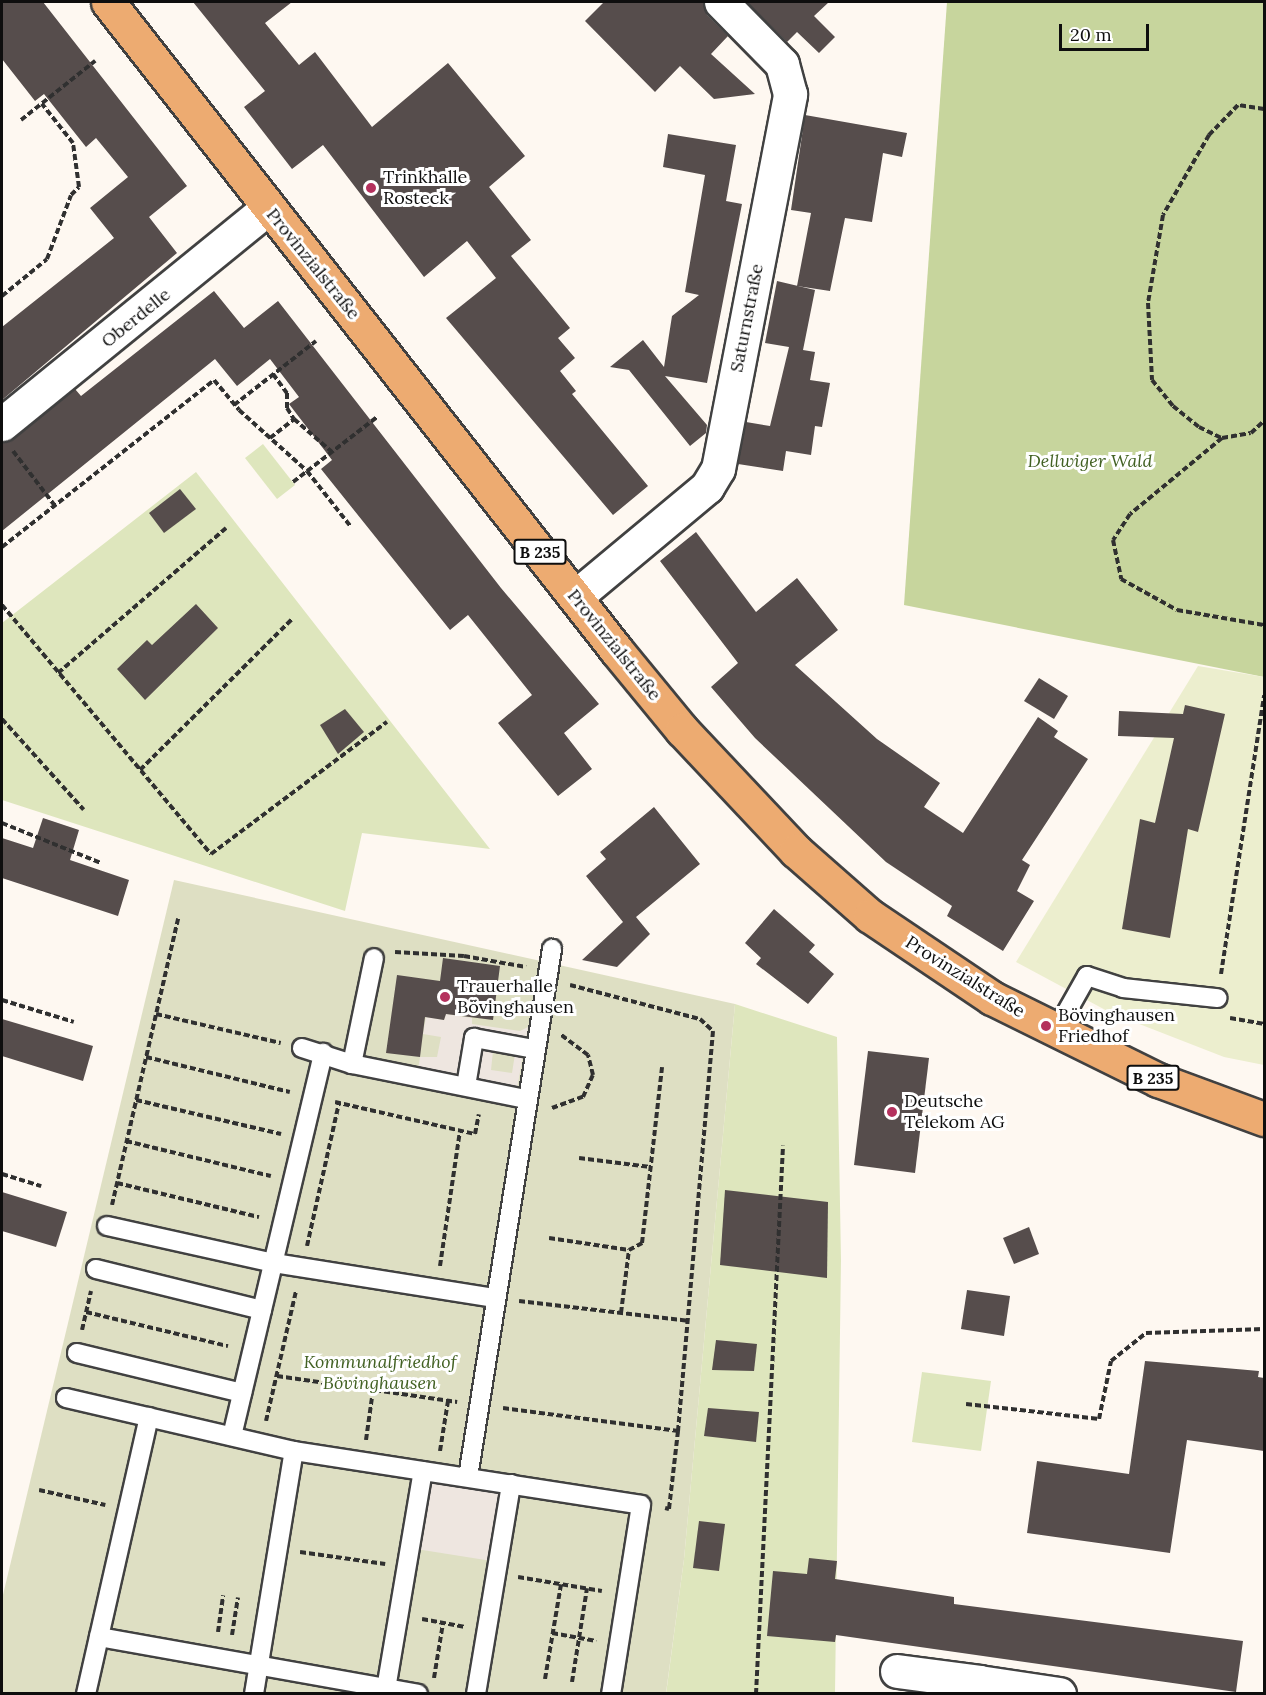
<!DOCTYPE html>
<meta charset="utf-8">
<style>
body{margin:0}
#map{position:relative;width:1266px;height:1695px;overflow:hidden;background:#fef8f1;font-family:Lora,serif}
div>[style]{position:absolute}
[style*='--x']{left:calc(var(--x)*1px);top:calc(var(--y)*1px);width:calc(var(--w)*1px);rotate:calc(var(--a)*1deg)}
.green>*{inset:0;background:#dee6bd}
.forest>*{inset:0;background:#c7d59d}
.cemetery>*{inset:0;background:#dedfc3}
.pitch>*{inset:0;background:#eceece}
.plaza>*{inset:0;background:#eee6e0}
.building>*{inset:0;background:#564d4c}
.path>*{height:4px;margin-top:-2px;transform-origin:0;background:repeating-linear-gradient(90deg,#303030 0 6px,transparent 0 9px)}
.roads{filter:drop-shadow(2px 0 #414141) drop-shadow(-2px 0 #414141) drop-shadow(0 2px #414141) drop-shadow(0 -2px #414141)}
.lane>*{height:18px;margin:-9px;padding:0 9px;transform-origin:9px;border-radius:9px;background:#fff}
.street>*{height:33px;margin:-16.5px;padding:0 16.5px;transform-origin:16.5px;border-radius:16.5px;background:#fff}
.primary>*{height:33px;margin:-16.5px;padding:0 16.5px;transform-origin:16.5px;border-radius:16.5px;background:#edab71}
.dots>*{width:16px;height:16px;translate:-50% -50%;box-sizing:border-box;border:3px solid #fff;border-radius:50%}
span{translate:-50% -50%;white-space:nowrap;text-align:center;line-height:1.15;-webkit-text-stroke:6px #fff;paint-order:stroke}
.shield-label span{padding:2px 4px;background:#fff;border:2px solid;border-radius:4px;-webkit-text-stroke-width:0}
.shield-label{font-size:16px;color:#0e0e0e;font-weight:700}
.poi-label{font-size:18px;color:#0e0e0e}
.left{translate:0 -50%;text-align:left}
.street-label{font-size:18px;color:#0e0e0e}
.park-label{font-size:18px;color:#426123;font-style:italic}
.frame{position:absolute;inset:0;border:3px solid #0e0e0e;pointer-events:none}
.scale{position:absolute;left:1059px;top:24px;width:90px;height:27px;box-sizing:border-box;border:3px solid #0e0e0e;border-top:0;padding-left:8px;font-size:18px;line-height:21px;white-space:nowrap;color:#0e0e0e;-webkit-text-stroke:4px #fff;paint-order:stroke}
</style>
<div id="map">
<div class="green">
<div style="clip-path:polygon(263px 444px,295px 485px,277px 499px,245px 458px)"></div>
<div style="clip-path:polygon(196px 472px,490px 849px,362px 833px,345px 911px,2px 800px,2px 623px)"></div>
<div style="clip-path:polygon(735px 1004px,837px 1037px,841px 1260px,835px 1693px,666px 1694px,684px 1559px)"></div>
<div style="clip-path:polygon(922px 1372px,991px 1381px,981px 1451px,912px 1442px)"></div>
</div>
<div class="forest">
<div style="clip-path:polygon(947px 2px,1264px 2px,1264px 677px,904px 605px)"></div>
</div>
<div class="cemetery">
<div style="clip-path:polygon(174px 880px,735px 1004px,684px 1559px,666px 1693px,2px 1694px,2px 1599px)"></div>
</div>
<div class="pitch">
<div style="clip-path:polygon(1198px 666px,1264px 677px,1264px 1065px,1224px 1057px,1111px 1013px,1016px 962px)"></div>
</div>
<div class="plaza">
<div style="clip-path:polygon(evenodd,446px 1014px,472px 1018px,472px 1024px,520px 1031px,528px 1027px,515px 1100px,416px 1083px,420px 1057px,437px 1057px,441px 1037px,423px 1034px,426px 1017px,444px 1020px,446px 1014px,493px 1051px,515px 1054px,512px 1073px,491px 1070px,493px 1051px)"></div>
<div style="clip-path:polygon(423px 1471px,511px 1484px,498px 1562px,410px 1548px)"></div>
</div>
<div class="building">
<div style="clip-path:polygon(2px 2px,43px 2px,187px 186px,149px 217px,177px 253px,2px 400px,2px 327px,114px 238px,90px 208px,128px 177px,96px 138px,86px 147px,44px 94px,35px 101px,2px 59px)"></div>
<div style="clip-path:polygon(193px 2px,292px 2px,265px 23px,299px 65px,315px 52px,372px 127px,448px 63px,525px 156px,489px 187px,531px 240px,511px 256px,570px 328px,558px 338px,575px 358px,560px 371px,576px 391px,572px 394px,648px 486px,613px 515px,446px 318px,496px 278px,467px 241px,424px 277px,323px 145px,292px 169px,244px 107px,265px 91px)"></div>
<div style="clip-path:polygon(604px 2px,703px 2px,707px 15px,728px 36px,711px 54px,755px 94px,714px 99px,680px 66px,655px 92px,585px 21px)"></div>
<div style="clip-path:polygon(747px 2px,829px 2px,814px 16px,835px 37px,819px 53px,797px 32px,787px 42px)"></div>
<div style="clip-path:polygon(805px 115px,907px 133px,902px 157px,883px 153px,872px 222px,845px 218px,830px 291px,797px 286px,811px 213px,791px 210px)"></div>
<div style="clip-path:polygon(668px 134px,736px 145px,726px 201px,742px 204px,707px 383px,665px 376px,707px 425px,706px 433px,690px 446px,629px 370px,610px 367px,643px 340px,664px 367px,672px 316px,699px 295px,685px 292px,705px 175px,663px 167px)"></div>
<div style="clip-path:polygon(777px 281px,815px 290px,803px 350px,815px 352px,810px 380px,830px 383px,822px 427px,815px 426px,811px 455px,786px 451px,783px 471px,738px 464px,746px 422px,770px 426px,789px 347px,765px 343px)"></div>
<div style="clip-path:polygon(214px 291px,244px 328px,278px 301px,501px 588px,599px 704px,564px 733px,592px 769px,558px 796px,498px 723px,532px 695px,468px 615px,450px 630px,321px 469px,332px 460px,289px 404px,299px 397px,270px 359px,237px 386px,215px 359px,2px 531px,2px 442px,14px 439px,75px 389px,81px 396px)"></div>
<div style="clip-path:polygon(180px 489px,196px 509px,164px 533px,149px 513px)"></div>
<div style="clip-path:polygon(696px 532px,756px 612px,797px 578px,838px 630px,795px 665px,877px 739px,940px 783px,924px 807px,963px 833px,1038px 717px,1058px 731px,1054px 737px,1088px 759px,1022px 860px,1030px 865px,1017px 891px,1034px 901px,1003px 951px,947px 916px,952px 906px,886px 862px,755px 738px,711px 687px,738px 663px,660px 561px)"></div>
<div style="clip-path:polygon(196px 604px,218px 628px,145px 700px,117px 669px,147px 640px,152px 645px)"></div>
<div style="clip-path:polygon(1039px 678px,1068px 696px,1054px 719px,1024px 701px)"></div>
<div style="clip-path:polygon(1185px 705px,1225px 714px,1198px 832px,1188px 829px,1170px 938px,1122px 929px,1140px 819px,1155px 823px,1174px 738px,1118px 736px,1119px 711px,1183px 714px)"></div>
<div style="clip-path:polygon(345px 709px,364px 732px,338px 754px,320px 725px)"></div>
<div style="clip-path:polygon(654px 807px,700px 864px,636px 917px,650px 934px,617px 967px,582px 960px,623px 922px,586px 876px,606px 859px,600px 852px)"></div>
<div style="clip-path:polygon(43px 818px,79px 830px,70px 860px,129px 880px,118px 916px,2px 878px,2px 838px,33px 848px)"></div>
<div style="clip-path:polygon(774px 909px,815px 945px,809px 952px,834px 974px,808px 1004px,756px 964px,761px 958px,745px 943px)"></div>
<div style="clip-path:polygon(443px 958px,500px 966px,493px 1020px,446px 1014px,444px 1020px,425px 1017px,420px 1057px,386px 1053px,397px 975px,440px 981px)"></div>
<div style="clip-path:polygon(2px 1019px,93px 1046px,83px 1081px,2px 1056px)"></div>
<div style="clip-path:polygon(868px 1051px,929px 1058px,915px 1173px,854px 1165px)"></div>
<div style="clip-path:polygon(725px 1190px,828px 1202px,827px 1278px,720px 1265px)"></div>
<div style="clip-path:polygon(2px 1192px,67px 1212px,56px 1247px,2px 1231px)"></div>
<div style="clip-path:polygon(1029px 1227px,1039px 1254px,1014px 1264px,1003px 1238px)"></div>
<div style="clip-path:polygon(967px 1290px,1010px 1296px,1004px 1336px,961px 1329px)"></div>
<div style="clip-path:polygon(716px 1340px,757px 1344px,754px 1371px,712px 1370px)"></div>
<div style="clip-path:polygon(1145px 1361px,1259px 1371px,1258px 1377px,1264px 1378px,1264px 1451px,1187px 1440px,1170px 1553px,1027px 1533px,1037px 1461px,1129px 1474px)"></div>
<div style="clip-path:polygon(708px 1408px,759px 1412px,756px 1442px,704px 1436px)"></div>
<div style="clip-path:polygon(699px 1521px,725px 1524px,719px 1571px,693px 1568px)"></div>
<div style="clip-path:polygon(809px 1558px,837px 1561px,835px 1579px,954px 1597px,954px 1604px,1243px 1641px,1236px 1692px,836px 1635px,835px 1642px,767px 1636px,773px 1571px,807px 1574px)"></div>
</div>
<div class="path">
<div style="--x:1264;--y:109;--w:26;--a:-171"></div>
<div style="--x:1238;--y:105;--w:42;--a:134"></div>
<div style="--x:1209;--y:135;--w:92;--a:119.9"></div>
<div style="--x:1163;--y:215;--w:89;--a:99.7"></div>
<div style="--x:1148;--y:303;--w:77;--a:87"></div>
<div style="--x:1152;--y:380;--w:33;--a:51"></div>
<div style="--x:1173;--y:406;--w:33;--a:39"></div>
<div style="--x:1199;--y:427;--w:25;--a:26"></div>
<div style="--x:1222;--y:438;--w:29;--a:-10"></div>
<div style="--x:1251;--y:433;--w:18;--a:-43"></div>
<div style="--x:21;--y:120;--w:95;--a:-38.6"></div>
<div style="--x:2;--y:296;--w:58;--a:-39.4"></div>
<div style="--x:47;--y:259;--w:68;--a:-69.4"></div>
<div style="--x:71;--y:195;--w:11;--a:-45"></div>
<div style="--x:79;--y:187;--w:44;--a:-97.8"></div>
<div style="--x:73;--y:143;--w:50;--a:-128.5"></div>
<div style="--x:273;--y:374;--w:24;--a:54"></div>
<div style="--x:287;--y:393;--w:15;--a:90"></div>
<div style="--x:287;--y:408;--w:13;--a:58"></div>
<div style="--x:294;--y:419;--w:50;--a:41"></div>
<div style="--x:234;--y:405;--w:104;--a:-38"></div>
<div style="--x:270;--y:438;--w:31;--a:-38"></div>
<div style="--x:1222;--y:438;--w:119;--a:140.4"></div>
<div style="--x:1130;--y:514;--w:31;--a:123"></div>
<div style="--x:1113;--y:540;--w:40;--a:78"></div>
<div style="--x:1121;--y:579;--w:64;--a:29"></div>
<div style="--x:1177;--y:610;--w:88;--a:9.8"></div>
<div style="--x:13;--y:451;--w:69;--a:52.6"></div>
<div style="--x:293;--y:482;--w:106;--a:-37.7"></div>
<div style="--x:2;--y:547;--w:270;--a:-38.2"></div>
<div style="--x:214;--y:380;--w:39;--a:50"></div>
<div style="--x:239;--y:410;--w:91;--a:41.9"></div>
<div style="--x:307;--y:471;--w:71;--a:51.8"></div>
<div style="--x:2;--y:605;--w:325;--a:50"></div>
<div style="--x:211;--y:854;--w:220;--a:-36.9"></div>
<div style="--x:58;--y:673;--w:222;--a:-40.8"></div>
<div style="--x:2;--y:719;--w:122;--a:48"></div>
<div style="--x:140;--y:770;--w:214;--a:-44.8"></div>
<div style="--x:2;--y:823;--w:107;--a:22"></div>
<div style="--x:395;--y:952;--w:69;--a:3.3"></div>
<div style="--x:464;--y:956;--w:63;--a:10.1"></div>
<div style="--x:1221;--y:974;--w:282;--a:-81.2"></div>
<div style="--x:570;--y:985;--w:134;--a:14.7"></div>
<div style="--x:700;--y:1019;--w:18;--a:43"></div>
<div style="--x:713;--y:1031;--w:402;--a:95"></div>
<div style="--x:678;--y:1431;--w:79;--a:96.6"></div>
<div style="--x:669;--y:1509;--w:4;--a:-166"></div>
<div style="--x:2;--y:1000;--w:75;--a:17"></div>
<div style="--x:156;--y:1014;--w:128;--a:13.1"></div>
<div style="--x:1230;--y:1018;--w:35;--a:10"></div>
<div style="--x:146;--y:1057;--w:148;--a:13.7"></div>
<div style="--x:136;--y:1100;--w:149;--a:13.2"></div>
<div style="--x:335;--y:1102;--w:144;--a:12.9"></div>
<div style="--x:475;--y:1134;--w:20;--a:-79"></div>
<div style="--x:552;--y:1108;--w:33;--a:-20"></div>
<div style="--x:583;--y:1097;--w:24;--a:-66"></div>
<div style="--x:593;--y:1075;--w:21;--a:-104"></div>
<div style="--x:588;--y:1055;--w:34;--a:-143"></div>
<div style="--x:126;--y:1141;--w:149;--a:13.6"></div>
<div style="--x:579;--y:1158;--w:72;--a:7.2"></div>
<div style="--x:2;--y:1174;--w:41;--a:17.1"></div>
<div style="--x:117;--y:1183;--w:146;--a:13.5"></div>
<div style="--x:112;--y:1205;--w:294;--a:-77"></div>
<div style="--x:549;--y:1238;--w:81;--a:8.5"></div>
<div style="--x:629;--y:1250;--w:15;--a:-28"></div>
<div style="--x:642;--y:1243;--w:177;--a:-83.5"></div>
<div style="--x:307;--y:1246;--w:147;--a:-77.4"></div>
<div style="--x:440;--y:1266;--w:136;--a:-81.6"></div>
<div style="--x:519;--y:1301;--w:170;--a:6.7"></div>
<div style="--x:86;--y:1312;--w:146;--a:13.5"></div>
<div style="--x:621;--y:1313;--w:64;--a:-82.8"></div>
<div style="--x:82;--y:1330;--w:40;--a:-77"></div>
<div style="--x:277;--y:1376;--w:182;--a:8.2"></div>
<div style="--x:966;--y:1404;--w:134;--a:6.4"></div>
<div style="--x:1099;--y:1419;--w:59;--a:-78.3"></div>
<div style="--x:1111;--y:1361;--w:45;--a:-38.7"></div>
<div style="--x:1146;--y:1333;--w:118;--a:-1.9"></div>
<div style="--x:503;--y:1408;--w:177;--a:7.5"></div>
<div style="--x:266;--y:1421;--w:133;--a:-77"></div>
<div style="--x:366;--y:1440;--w:50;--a:-82"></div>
<div style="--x:440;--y:1451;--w:51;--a:-80.9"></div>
<div style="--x:39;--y:1490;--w:68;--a:12.8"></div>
<div style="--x:300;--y:1552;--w:86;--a:8"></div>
<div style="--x:518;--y:1577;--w:85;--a:9.5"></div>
<div style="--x:422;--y:1619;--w:44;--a:10.5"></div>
<div style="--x:218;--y:1632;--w:37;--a:-82"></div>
<div style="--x:552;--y:1633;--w:45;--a:10.3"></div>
<div style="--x:232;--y:1635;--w:38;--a:-81"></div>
<div style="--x:434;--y:1678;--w:56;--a:-80.7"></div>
<div style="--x:545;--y:1679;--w:96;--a:-80.4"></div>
<div style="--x:572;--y:1682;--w:95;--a:-80.9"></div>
<div style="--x:756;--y:1694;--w:549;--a:-87.18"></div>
</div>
<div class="roads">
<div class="lane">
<div style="--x:1056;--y:1031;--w:63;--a:-60.6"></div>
<div style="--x:1087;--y:976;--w:38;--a:18"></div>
<div style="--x:1123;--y:988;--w:95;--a:6.1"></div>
<div style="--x:302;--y:1048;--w:52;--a:17.7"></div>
<div style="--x:352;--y:1064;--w:177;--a:11.4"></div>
<div style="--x:352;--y:1064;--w:108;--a:-78.3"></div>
<div style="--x:466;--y:1086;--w:49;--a:-80.5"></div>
<div style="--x:474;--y:1038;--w:61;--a:10.4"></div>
<div style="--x:107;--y:1226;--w:171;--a:12.5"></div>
<div style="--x:274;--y:1263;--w:224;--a:9"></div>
<div style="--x:96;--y:1269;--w:171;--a:13.9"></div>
<div style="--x:77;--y:1353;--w:170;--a:13.6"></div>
<div style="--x:66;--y:1398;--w:234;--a:13.1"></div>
<div style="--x:294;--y:1451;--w:351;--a:8.8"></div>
<div style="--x:641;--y:1505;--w:191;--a:99"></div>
<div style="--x:232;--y:1436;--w:394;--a:-76.6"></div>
<div style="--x:468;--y:1477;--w:535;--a:-80.96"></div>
<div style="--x:99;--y:1637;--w:324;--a:10.1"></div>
<div style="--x:386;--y:1689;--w:221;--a:-80.4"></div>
<div style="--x:86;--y:1694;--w:284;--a:-77.2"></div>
<div style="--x:254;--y:1694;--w:246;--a:-80.7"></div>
<div style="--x:476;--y:1694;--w:213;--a:-80.5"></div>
</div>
<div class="street">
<div style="--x:2;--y:424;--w:343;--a:-39.1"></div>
<div style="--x:575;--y:597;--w:172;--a:-39.8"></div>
<div style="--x:707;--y:487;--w:21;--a:-59"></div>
<div style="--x:718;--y:469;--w:382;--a:-79.1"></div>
<div style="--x:790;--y:94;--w:31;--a:-105"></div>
<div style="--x:782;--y:64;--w:87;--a:-134.5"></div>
<div style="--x:897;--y:1671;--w:83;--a:7.6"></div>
<div style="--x:979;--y:1694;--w:12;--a:-90"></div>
<div style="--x:979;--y:1682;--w:81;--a:8.5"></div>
</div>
<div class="primary">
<div style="--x:108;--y:2;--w:825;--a:51.89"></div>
<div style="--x:617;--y:651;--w:102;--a:50.6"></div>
<div style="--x:682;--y:730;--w:166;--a:46.7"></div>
<div style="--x:796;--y:851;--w:98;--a:41.3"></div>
<div style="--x:870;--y:916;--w:147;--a:33.9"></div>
<div style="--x:992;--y:998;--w:185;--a:26.3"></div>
<div style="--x:1158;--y:1080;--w:113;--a:20.2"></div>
</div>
</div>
<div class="dots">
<div style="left:371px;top:188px;background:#b4315d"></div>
<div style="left:445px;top:997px;background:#b4315d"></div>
<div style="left:1046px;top:1026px;background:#b4315d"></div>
<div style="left:892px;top:1112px;background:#b4315d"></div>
</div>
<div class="shield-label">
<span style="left:540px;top:552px">B 235</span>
<span style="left:1153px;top:1078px">B 235</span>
</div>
<div class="poi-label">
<span class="left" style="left:383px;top:188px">Trinkhalle<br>Rosteck</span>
<span class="left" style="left:457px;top:997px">Trauerhalle<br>Bövinghausen</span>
<span class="left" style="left:1058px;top:1026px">Bövinghausen<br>Friedhof</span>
<span class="left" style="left:904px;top:1112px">Deutsche<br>Telekom AG</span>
</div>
<div class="street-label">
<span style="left:313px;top:264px;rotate:51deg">Provinzialstraße</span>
<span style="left:136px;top:318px;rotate:-39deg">Oberdelle</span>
<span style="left:747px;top:318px;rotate:-79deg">Saturnstraße</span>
<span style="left:614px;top:645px;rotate:51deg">Provinzialstraße</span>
<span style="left:965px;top:977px;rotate:32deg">Provinzialstraße</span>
</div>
<div class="park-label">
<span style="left:1090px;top:461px">Dellwiger Wald</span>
<span style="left:380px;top:1373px">Kommunalfriedhof<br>Bövinghausen</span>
</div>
<div class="frame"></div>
<div class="scale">20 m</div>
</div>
